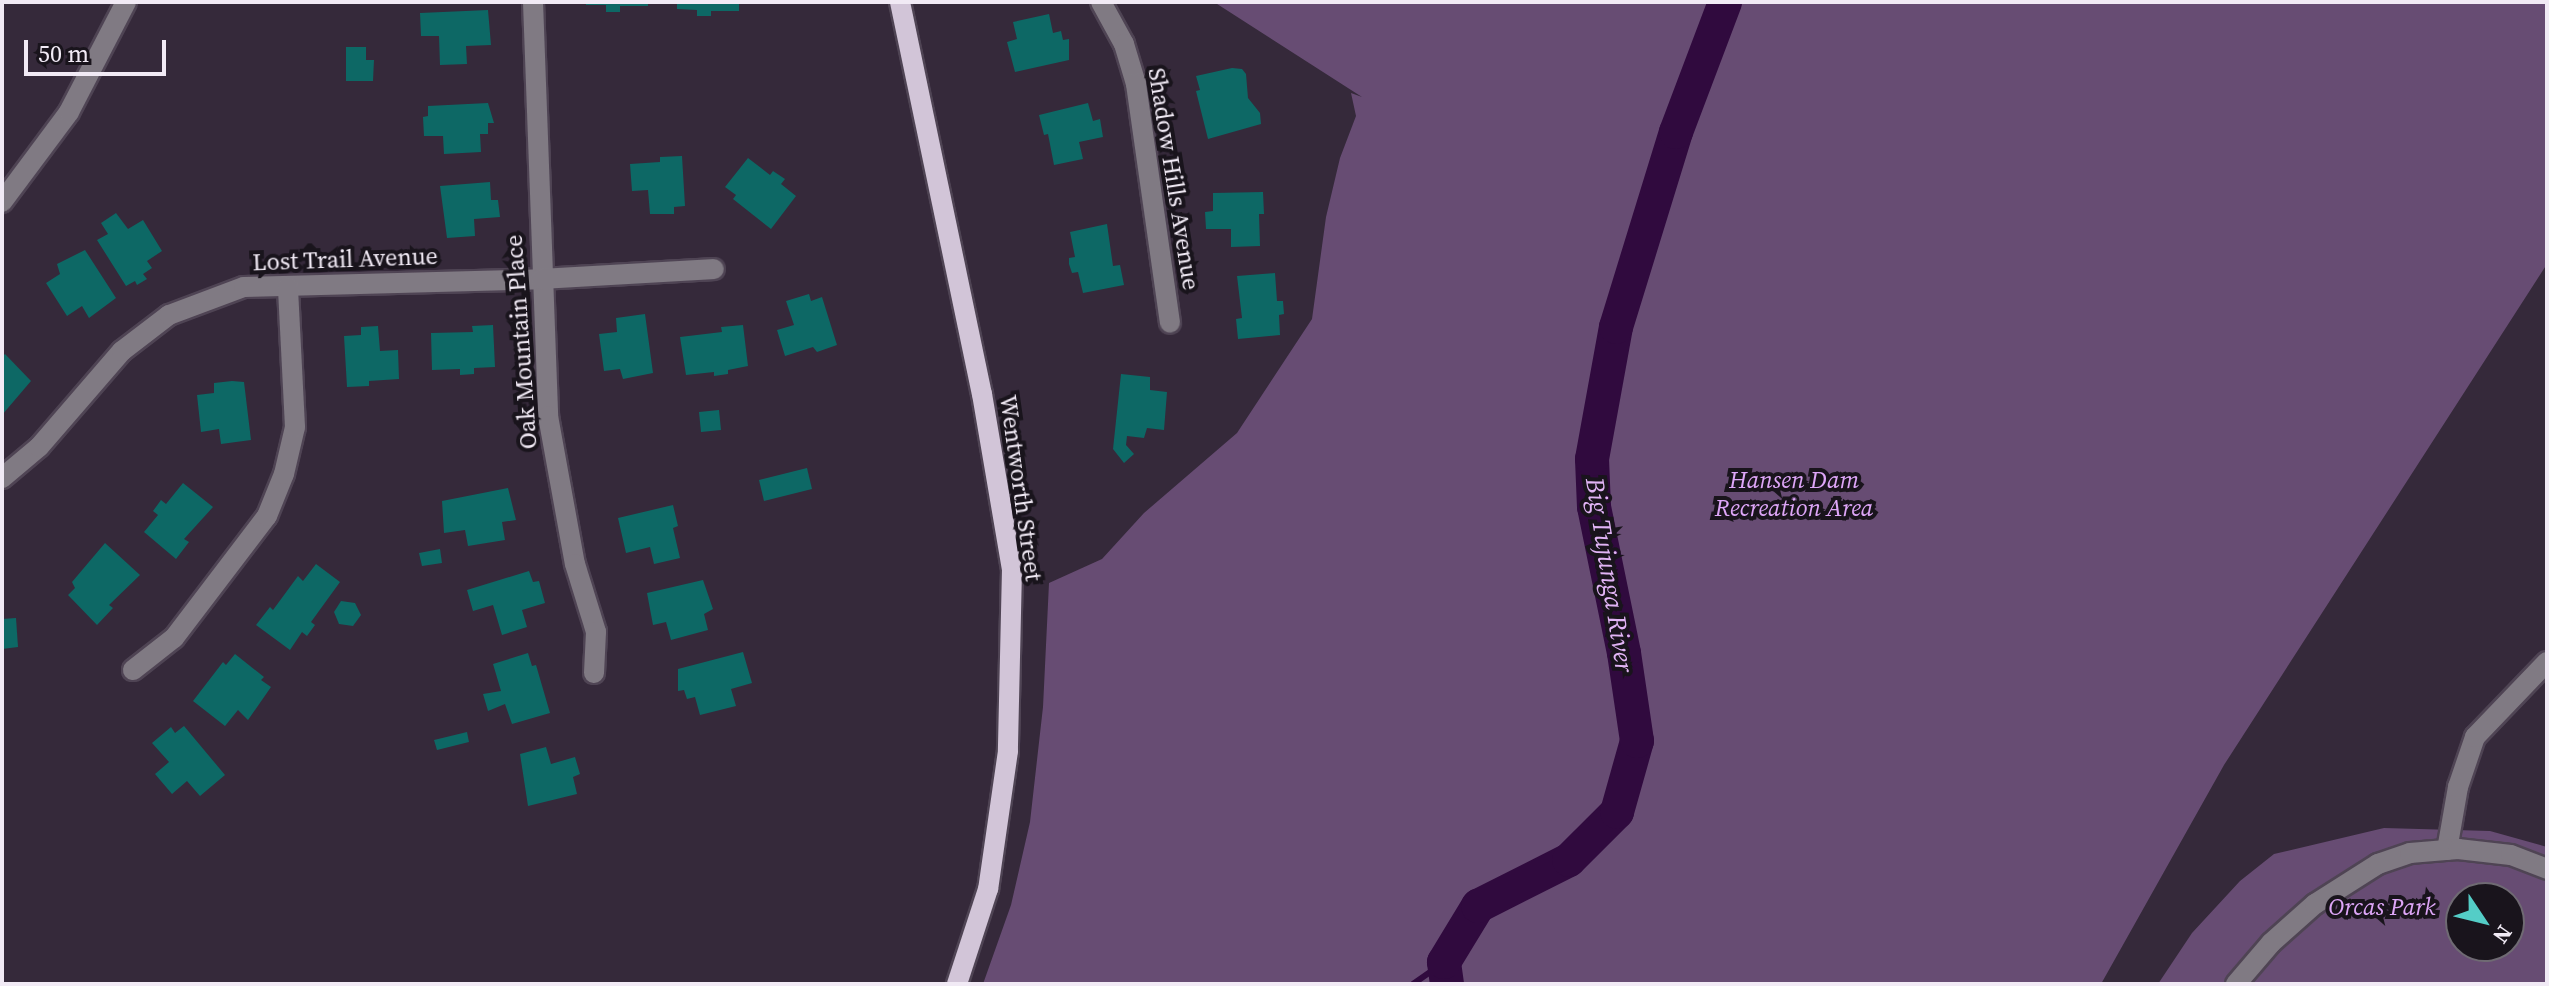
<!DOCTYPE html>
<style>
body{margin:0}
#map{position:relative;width:2549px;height:986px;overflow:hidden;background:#35293a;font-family:"Source Serif 4",serif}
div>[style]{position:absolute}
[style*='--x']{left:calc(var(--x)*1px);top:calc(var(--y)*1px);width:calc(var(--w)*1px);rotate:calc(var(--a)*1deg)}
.green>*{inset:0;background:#674c73}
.stream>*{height:6px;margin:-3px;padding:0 3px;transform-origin:3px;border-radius:3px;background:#300a3e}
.river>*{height:34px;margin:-17px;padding:0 17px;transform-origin:17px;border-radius:17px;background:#300a3e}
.building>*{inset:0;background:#0d6865}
.roads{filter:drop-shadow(2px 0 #4f4454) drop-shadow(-2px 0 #4f4454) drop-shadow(0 2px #4f4454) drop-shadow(0 -2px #4f4454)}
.minor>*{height:20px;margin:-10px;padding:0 10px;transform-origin:10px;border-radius:10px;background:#807a83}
.major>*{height:20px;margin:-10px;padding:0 10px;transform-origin:10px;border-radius:10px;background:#d2c5d8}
span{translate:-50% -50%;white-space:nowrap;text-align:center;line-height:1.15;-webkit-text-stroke:8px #19141c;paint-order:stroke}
.street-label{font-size:24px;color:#f1eaf5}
.park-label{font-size:24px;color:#dea6f8;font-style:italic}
.water-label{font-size:26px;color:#e1b4f5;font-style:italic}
.frame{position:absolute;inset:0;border:4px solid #f1eaf5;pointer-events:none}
.north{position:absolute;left:2445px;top:882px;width:80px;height:80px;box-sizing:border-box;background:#19141c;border:2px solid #6f6a73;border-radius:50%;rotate:125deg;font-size:22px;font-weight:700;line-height:32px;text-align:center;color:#f1eaf5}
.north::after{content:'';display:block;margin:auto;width:28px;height:36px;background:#54cdc7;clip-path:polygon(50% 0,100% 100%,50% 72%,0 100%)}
.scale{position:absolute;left:24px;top:40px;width:142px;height:36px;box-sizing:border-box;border:4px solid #f1eaf5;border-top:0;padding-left:10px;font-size:24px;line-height:28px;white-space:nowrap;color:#f1eaf5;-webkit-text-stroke:6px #19141c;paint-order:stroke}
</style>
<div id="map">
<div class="green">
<div style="clip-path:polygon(1214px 2px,2547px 2px,2547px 264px,2224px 765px,2101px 984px,983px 984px,1011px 905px,1030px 822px,1043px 707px,1049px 583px,1102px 559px,1144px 513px,1237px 433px,1312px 319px,1326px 217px,1340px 158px,1356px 116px,1351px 93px,1362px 97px)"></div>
<div style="clip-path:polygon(evenodd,2384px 828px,2490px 831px,2547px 847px,2547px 984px,2158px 984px,2192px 933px,2240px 881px,2274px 854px,2384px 828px,2461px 898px,2509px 898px,2509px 946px,2461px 946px,2461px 898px)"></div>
</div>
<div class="stream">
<div style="--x:1413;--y:984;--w:38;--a:-35"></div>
</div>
<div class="river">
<div style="--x:1447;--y:984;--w:22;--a:-98"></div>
<div style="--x:1444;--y:962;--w:66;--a:-58.7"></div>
<div style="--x:1478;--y:906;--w:102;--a:-26.8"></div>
<div style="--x:1569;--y:860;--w:68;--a:-45"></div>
<div style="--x:1617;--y:812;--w:74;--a:-74.3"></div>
<div style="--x:1637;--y:741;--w:89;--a:-98.4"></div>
<div style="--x:1624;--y:653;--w:149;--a:-101.6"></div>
<div style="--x:1594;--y:507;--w:48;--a:-92.4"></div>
<div style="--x:1592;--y:459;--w:134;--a:-79.7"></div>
<div style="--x:1616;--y:327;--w:204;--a:-72.9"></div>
<div style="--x:1676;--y:132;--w:139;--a:-69.3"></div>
</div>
<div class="building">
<div style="clip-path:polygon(586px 2px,648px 2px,648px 6px,620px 6px,620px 12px,606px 12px,606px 5px,586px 5px)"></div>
<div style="clip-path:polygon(677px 2px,739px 2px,739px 11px,711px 11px,711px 16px,697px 16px,697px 10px,677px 9px)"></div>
<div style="clip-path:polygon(488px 10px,491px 45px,466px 46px,467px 64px,440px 65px,439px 36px,421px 36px,420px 13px)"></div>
<div style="clip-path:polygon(1049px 14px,1053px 33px,1061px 31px,1063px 40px,1069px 39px,1069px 60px,1015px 72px,1007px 42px,1017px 39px,1013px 22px)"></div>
<div style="clip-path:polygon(346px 47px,366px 47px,366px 60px,374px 60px,373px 81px,346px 81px)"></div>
<div style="clip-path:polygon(1232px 68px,1242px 69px,1246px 74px,1248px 98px,1260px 113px,1261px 124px,1208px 139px,1196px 91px,1200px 90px,1196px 76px)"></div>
<div style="clip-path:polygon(488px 103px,494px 123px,488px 123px,488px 134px,480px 134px,481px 152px,444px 154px,443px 136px,424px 136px,423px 117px,428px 116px,428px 106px)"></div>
<div style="clip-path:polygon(1088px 103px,1093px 121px,1100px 119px,1103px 137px,1079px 142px,1083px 159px,1054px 165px,1048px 134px,1044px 135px,1039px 115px)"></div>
<div style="clip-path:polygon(682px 156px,685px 206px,674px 207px,674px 214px,650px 214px,648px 190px,632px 191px,630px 164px,660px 162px,660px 157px)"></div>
<div style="clip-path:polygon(748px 158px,770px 175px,773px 171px,785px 179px,781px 184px,796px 196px,771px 229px,733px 199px,736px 195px,725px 187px)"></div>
<div style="clip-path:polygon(490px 182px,491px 200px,498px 200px,500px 217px,474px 219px,475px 236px,447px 238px,440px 186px)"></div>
<div style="clip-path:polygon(1263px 192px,1264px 214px,1259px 214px,1260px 246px,1231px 247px,1231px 229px,1206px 229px,1205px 212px,1213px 211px,1213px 193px)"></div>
<div style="clip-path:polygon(116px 213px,128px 229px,143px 220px,162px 251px,147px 261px,152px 268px,143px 274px,147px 279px,137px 285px,135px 281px,126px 286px,97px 240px,108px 234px,101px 223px)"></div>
<div style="clip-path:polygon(1107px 224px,1113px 266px,1120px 265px,1124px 285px,1083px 293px,1078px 272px,1072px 273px,1069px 264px,1069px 258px,1075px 257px,1070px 232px)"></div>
<div style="clip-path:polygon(85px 250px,116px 298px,89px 318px,82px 306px,67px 316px,46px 283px,60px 274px,57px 264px)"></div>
<div style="clip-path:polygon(1275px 273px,1277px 301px,1283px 301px,1284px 314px,1279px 315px,1280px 335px,1238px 339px,1236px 319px,1242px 318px,1237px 276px)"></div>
<div style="clip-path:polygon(809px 294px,811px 301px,822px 297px,837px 345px,817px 352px,813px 347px,785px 356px,777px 330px,794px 325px,786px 301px)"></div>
<div style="clip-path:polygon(645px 314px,653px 373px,623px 379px,620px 369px,604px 371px,599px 334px,617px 332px,616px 318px)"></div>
<div style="clip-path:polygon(493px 325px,495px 367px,474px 368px,474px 374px,460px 375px,460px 369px,432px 370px,431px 333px,473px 332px,472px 326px)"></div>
<div style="clip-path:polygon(743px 325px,748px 366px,728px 370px,728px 374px,714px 376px,714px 372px,686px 375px,680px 337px,722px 332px,721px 327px)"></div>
<div style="clip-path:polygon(378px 326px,380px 351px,398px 350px,399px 379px,369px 381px,369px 386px,347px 387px,344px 336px,361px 335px,361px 327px)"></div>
<div style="clip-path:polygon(5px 354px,31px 381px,2px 415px,2px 357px)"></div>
<div style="clip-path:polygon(1121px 374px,1150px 377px,1150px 390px,1167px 392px,1164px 430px,1147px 428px,1144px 438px,1127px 436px,1126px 445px,1134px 454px,1124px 463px,1113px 449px)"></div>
<div style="clip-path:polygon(232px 381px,244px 382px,251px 440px,221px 444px,219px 429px,201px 432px,197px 395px,214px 393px,214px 383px)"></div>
<div style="clip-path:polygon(719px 410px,721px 430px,701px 432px,699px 412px)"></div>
<div style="clip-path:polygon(807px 468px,812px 489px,764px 501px,759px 480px)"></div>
<div style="clip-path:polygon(183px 483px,213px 507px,184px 539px,189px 542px,176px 559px,144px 532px,158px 515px,153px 511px,161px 500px,166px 504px)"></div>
<div style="clip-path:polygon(508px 488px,516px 520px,502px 522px,505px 540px,468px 546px,465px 530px,444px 533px,442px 501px)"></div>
<div style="clip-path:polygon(673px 505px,678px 526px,673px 528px,680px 558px,654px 564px,650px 547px,626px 553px,618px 518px)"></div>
<div style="clip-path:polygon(105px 543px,140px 575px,109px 605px,113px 608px,97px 625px,68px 595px,75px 588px,72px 582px)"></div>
<div style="clip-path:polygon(440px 549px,442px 563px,422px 566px,419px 553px)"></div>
<div style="clip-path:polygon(316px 564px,340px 582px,311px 622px,315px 625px,307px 636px,302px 632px,290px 650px,256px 625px,270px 607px,273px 610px,298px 576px,303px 581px)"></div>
<div style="clip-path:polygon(529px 571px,533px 582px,539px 581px,545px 603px,522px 610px,527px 627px,502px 635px,493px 605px,473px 611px,467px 590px)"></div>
<div style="clip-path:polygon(703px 580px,713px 609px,704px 614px,708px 630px,671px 640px,666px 622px,653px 625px,647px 593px)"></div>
<div style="clip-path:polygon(341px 601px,355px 603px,361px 615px,353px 626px,339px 624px,334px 612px)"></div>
<div style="clip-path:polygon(16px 618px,18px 647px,2px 649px,2px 619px)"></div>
<div style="clip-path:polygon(743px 652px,752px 683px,731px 689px,736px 706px,700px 715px,695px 697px,687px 699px,684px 690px,678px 691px,678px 669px)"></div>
<div style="clip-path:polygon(528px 653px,532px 666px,536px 665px,550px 713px,512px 724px,505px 704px,488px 711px,483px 694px,501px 691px,493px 664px)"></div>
<div style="clip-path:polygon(235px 654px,264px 677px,261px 680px,271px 687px,248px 720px,238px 710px,225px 726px,193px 701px,223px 662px,226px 665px)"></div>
<div style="clip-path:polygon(184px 726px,225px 775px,200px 796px,187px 781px,172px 794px,155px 774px,169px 762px,152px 743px,171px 727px,175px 733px)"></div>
<div style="clip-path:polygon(467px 732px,469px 742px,437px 750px,434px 740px)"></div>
<div style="clip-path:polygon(546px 747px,551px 764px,575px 757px,580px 774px,573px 777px,577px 794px,528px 806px,520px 754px)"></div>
</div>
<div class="roads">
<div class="minor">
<div style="--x:533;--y:2;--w:414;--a:87.9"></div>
<div style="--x:548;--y:416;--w:150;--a:79.7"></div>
<div style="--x:575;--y:564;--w:71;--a:72.8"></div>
<div style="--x:596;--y:632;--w:41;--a:92.8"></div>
<div style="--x:1101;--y:2;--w:48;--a:61.3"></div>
<div style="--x:1124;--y:44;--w:42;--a:73.3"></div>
<div style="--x:1136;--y:84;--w:241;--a:81.9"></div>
<div style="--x:2;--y:202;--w:112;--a:-53.3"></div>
<div style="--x:69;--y:112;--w:124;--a:-62.6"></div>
<div style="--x:2;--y:478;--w:48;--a:-40"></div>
<div style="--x:39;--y:447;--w:127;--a:-49.2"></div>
<div style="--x:122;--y:351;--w:59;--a:-37.5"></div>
<div style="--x:169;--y:315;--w:80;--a:-20.5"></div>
<div style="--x:244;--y:287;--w:298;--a:-1.5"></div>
<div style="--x:542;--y:279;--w:172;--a:-3.3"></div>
<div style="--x:133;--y:670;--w:52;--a:-38"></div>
<div style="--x:174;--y:638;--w:153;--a:-52.7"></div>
<div style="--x:267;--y:516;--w:45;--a:-68"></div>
<div style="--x:284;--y:474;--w:48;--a:-76.8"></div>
<div style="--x:295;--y:427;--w:140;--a:-92.9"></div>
<div style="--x:2447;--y:850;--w:64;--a:-80.1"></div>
<div style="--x:2458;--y:787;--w:53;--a:-71.2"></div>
<div style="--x:2475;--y:737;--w:104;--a:-46.2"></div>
<div style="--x:2236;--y:984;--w:54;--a:-49.5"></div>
<div style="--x:2271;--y:943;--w:59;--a:-41.6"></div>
<div style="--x:2315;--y:904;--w:75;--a:-32.4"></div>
<div style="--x:2378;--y:864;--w:34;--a:-19"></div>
<div style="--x:2410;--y:853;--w:48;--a:-4.8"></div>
<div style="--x:2458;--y:849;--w:53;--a:6.5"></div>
<div style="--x:2511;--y:855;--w:39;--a:21"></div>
</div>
<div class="major">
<div style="--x:900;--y:2;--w:400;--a:78.2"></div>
<div style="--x:982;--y:394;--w:178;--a:80.3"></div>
<div style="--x:1012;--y:569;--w:182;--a:91.3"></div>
<div style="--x:1008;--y:751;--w:139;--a:98.2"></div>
<div style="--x:988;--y:889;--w:100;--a:108.1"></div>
</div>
</div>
<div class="street-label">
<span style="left:1174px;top:179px;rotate:81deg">Shadow Hills Avenue</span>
<span style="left:345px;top:259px;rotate:-2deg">Lost Trail Avenue</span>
<span style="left:521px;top:342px;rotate:-94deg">Oak Mountain Place</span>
<span style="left:1021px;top:488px;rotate:82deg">Wentworth Street</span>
</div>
<div class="park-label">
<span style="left:1794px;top:494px">Hansen Dam<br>Recreation Area</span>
<span style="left:2382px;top:907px">Orcas Park</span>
</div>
<div class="water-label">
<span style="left:1609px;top:575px;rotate:81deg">Big Tujunga River</span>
</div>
<div class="frame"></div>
<div class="north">N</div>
<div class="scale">50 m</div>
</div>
